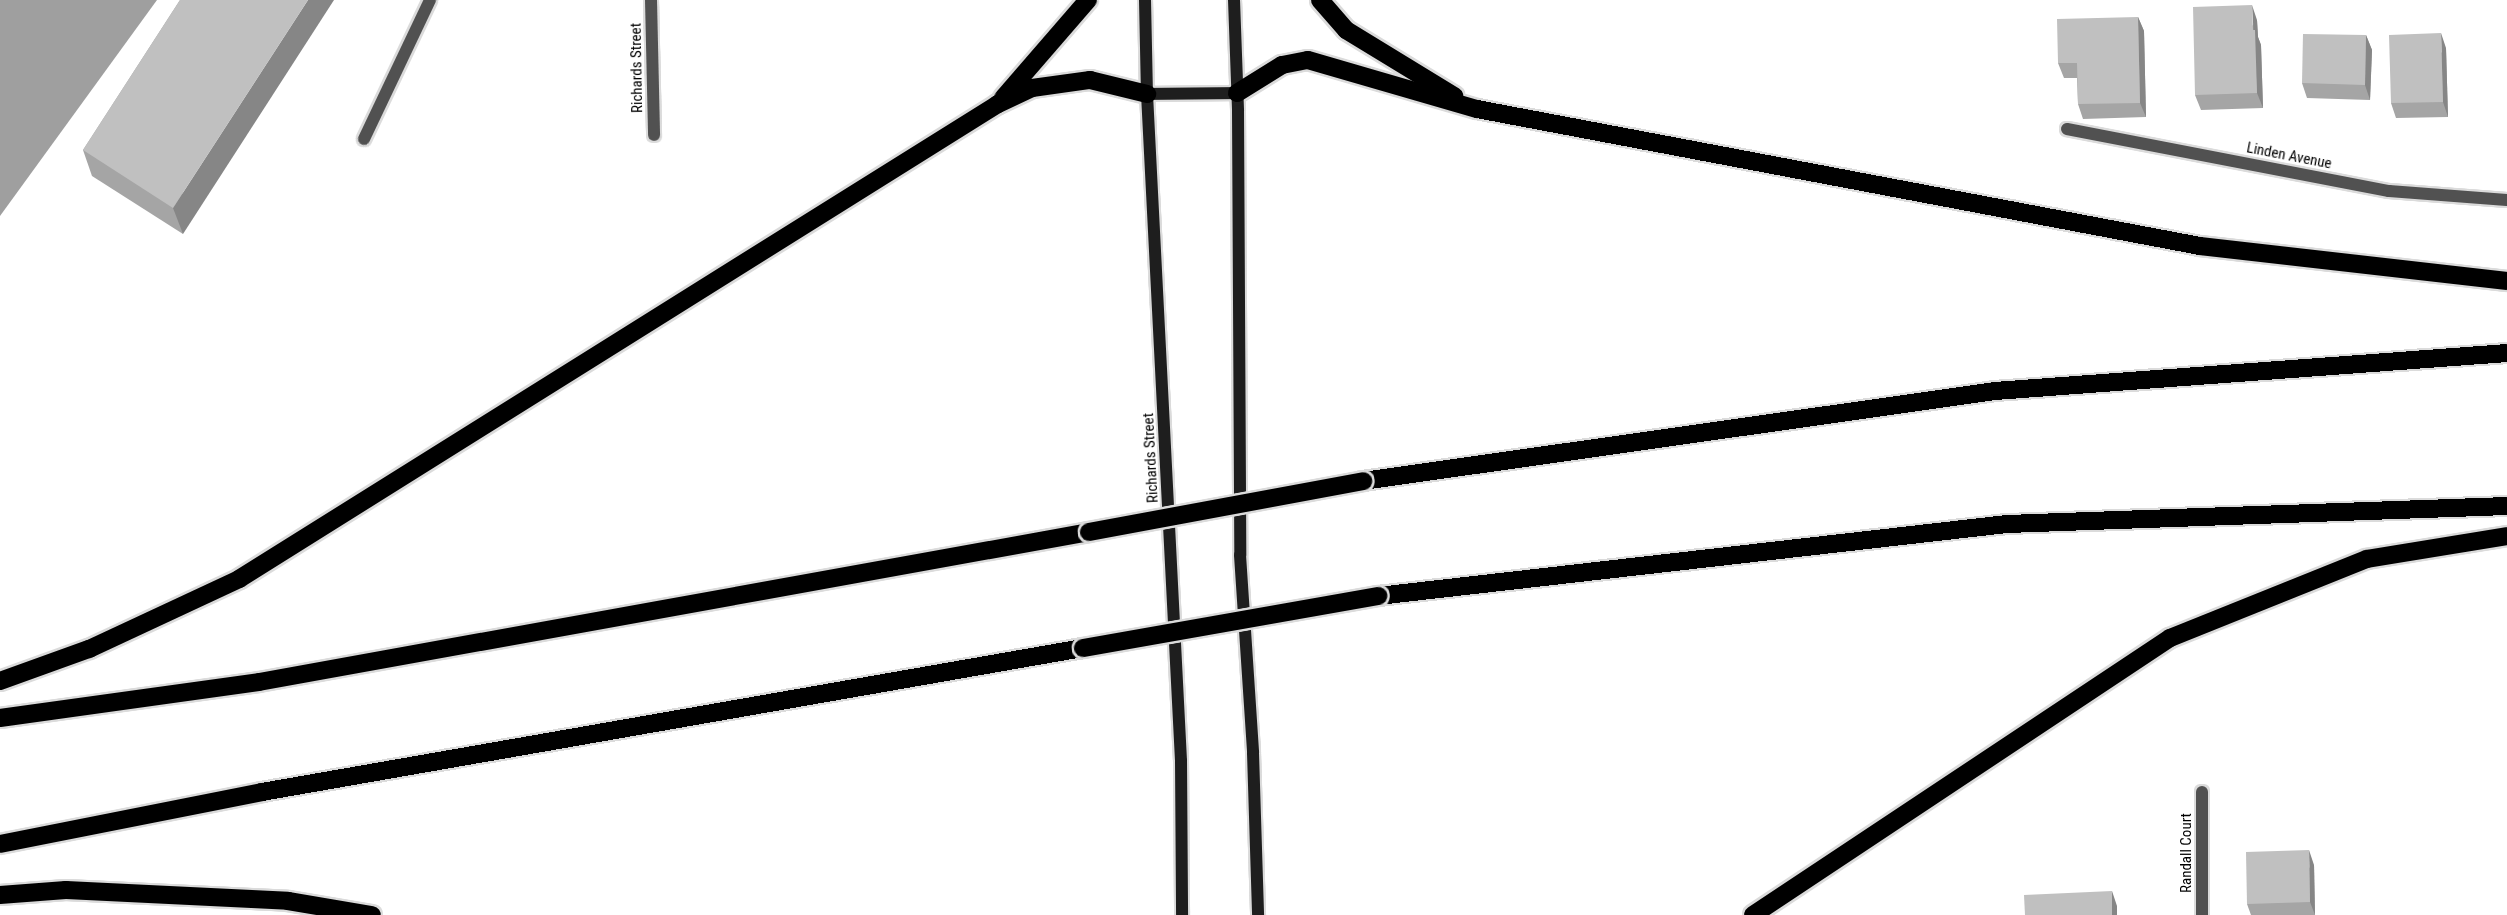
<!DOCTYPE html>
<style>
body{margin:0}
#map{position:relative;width:2507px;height:915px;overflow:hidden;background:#fff;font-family:"Roboto Condensed",sans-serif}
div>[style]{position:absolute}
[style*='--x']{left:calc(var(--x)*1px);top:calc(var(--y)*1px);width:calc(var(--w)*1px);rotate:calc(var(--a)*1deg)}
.water>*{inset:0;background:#9f9f9f}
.roads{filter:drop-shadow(2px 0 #dbdbdb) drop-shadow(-2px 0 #dbdbdb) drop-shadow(0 2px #dbdbdb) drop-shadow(0 -2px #dbdbdb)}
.lane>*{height:12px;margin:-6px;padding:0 6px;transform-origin:6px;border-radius:6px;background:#515151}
.street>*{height:12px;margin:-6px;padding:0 6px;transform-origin:6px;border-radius:6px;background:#515151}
.secondary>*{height:12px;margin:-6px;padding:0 6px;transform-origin:6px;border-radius:6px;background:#1e1e1e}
.highway>*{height:18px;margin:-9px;padding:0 9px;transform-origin:9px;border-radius:9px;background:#000}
.bridges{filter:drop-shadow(2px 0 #dbdbdb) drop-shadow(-2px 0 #dbdbdb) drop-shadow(0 2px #dbdbdb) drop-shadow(0 -2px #dbdbdb)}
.highway-bridge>*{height:18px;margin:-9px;padding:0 9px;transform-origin:9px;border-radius:9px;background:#000}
.wall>*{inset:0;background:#a5a5a5}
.shaded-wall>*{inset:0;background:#868686}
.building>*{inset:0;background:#c0c0c0}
span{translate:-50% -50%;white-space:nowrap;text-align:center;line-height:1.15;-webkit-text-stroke:4.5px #fff;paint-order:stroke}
.street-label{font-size:15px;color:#000}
</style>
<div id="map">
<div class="water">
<div style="clip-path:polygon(0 0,157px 0,0 216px)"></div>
</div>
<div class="roads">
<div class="lane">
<div style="--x:364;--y:139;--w:154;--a:-64.6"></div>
</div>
<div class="street">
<div style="--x:651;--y:0;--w:135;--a:88.7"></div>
<div style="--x:2067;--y:129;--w:328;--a:10.9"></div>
<div style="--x:2389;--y:191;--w:118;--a:4.4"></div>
<div style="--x:2202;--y:915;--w:123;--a:-90"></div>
</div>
<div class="secondary">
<div style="--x:1145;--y:0;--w:94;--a:88.8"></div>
<div style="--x:1147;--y:94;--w:668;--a:87.08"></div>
<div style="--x:1181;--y:761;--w:154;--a:89.6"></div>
<div style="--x:1234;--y:0;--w:111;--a:87.9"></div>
<div style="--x:1238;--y:111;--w:444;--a:89.7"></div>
<div style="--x:1240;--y:555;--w:198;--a:86.2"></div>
<div style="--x:1253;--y:753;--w:162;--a:88.2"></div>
<div style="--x:1147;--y:94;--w:90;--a:-0.6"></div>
</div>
<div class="highway">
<div style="--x:1320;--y:0;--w:40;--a:49"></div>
<div style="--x:1346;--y:30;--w:127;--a:31.4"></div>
<div style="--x:1237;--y:93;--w:53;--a:-31.9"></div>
<div style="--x:1282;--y:65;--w:26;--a:-11"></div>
<div style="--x:1308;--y:60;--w:176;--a:16.2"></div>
<div style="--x:1477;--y:109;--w:736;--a:10.73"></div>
<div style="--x:2200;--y:246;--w:309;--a:6.5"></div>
<div style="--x:1003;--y:98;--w:130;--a:-49.1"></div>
<div style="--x:1363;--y:481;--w:638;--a:-8.1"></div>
<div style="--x:1995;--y:391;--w:513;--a:-4.24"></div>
<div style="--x:1378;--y:596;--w:633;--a:-6.53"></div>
<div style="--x:2007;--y:524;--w:500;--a:-2.06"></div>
<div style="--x:0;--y:681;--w:95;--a:-19.8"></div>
<div style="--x:89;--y:649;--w:166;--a:-25"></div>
<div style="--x:239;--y:579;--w:895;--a:-32.04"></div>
<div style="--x:998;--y:104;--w:38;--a:-25"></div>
<div style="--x:1032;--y:88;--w:59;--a:-7.9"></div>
<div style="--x:1090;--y:80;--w:59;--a:13.8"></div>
<div style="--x:0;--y:718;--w:261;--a:-7.9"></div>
<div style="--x:259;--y:682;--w:843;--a:-10.24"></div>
<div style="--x:0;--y:844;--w:267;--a:-11.2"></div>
<div style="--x:262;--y:792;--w:834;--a:-9.95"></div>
<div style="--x:0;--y:895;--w:66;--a:-4.3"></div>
<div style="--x:66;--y:890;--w:222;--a:2.8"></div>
<div style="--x:288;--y:901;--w:85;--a:9.5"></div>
<div style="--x:1753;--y:915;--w:501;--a:-33.59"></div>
<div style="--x:2170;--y:638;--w:212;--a:-21.9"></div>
<div style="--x:2367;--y:559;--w:142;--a:-9.3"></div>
</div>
</div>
<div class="bridges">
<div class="highway-bridge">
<div style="--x:1089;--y:532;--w:279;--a:-10.5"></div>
<div style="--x:1083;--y:648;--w:300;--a:-10"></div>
</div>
</div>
<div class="wall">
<div style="clip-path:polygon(180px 0,183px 234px,92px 176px,83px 150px)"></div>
<div style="clip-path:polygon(2138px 17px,2144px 31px,2146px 117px,2083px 119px,2078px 104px,2077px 78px,2064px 78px,2058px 63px)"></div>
<div style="clip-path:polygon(2257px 20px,2258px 37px,2261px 45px,2263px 108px,2201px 110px,2195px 95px)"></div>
<div style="clip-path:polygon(2366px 35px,2372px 50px,2370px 100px,2307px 98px,2302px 83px)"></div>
<div style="clip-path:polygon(2446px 48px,2448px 117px,2396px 118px,2391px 103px)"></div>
<div style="clip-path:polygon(2314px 865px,2315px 915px,2251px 915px,2247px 904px)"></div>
</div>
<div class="shaded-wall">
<div style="clip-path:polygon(308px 0,334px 0,183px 234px,173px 208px)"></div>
<div style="clip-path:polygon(2252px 5px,2257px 20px,2258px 37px,2261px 45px,2263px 108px,2257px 93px)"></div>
<div style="clip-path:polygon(2138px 17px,2144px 31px,2146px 117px,2140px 103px)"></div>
<div style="clip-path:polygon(2441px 33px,2446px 48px,2448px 117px,2443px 102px)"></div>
<div style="clip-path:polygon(2366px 35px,2372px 50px,2370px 100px,2365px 85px)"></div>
<div style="clip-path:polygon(2309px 850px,2314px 865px,2315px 915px,2310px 902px)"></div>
<div style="clip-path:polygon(2112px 891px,2117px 906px,2117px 915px,2112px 915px)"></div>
</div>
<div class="building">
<div style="clip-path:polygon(180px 0,308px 0,173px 208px,83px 150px)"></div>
<div style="clip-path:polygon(2252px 5px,2253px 30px,2255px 30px,2257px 93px,2195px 95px,2193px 7px)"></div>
<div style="clip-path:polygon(2138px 17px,2140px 103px,2078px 104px,2077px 63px,2058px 63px,2057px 19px)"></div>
<div style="clip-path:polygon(2441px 33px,2443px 102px,2391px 103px,2389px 35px)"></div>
<div style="clip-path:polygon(2303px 34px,2366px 35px,2365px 85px,2302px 83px)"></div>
<div style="clip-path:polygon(2309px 850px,2310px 902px,2247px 904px,2246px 852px)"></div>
<div style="clip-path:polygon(2112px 891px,2112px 915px,2025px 915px,2024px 895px)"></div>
</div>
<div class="street-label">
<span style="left:637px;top:68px;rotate:-91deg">Richards Street</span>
<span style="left:2289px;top:156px;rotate:11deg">Linden Avenue</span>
<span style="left:1151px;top:458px;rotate:-93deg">Richards Street</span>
<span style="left:2187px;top:853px;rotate:-90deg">Randall Court</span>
</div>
</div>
